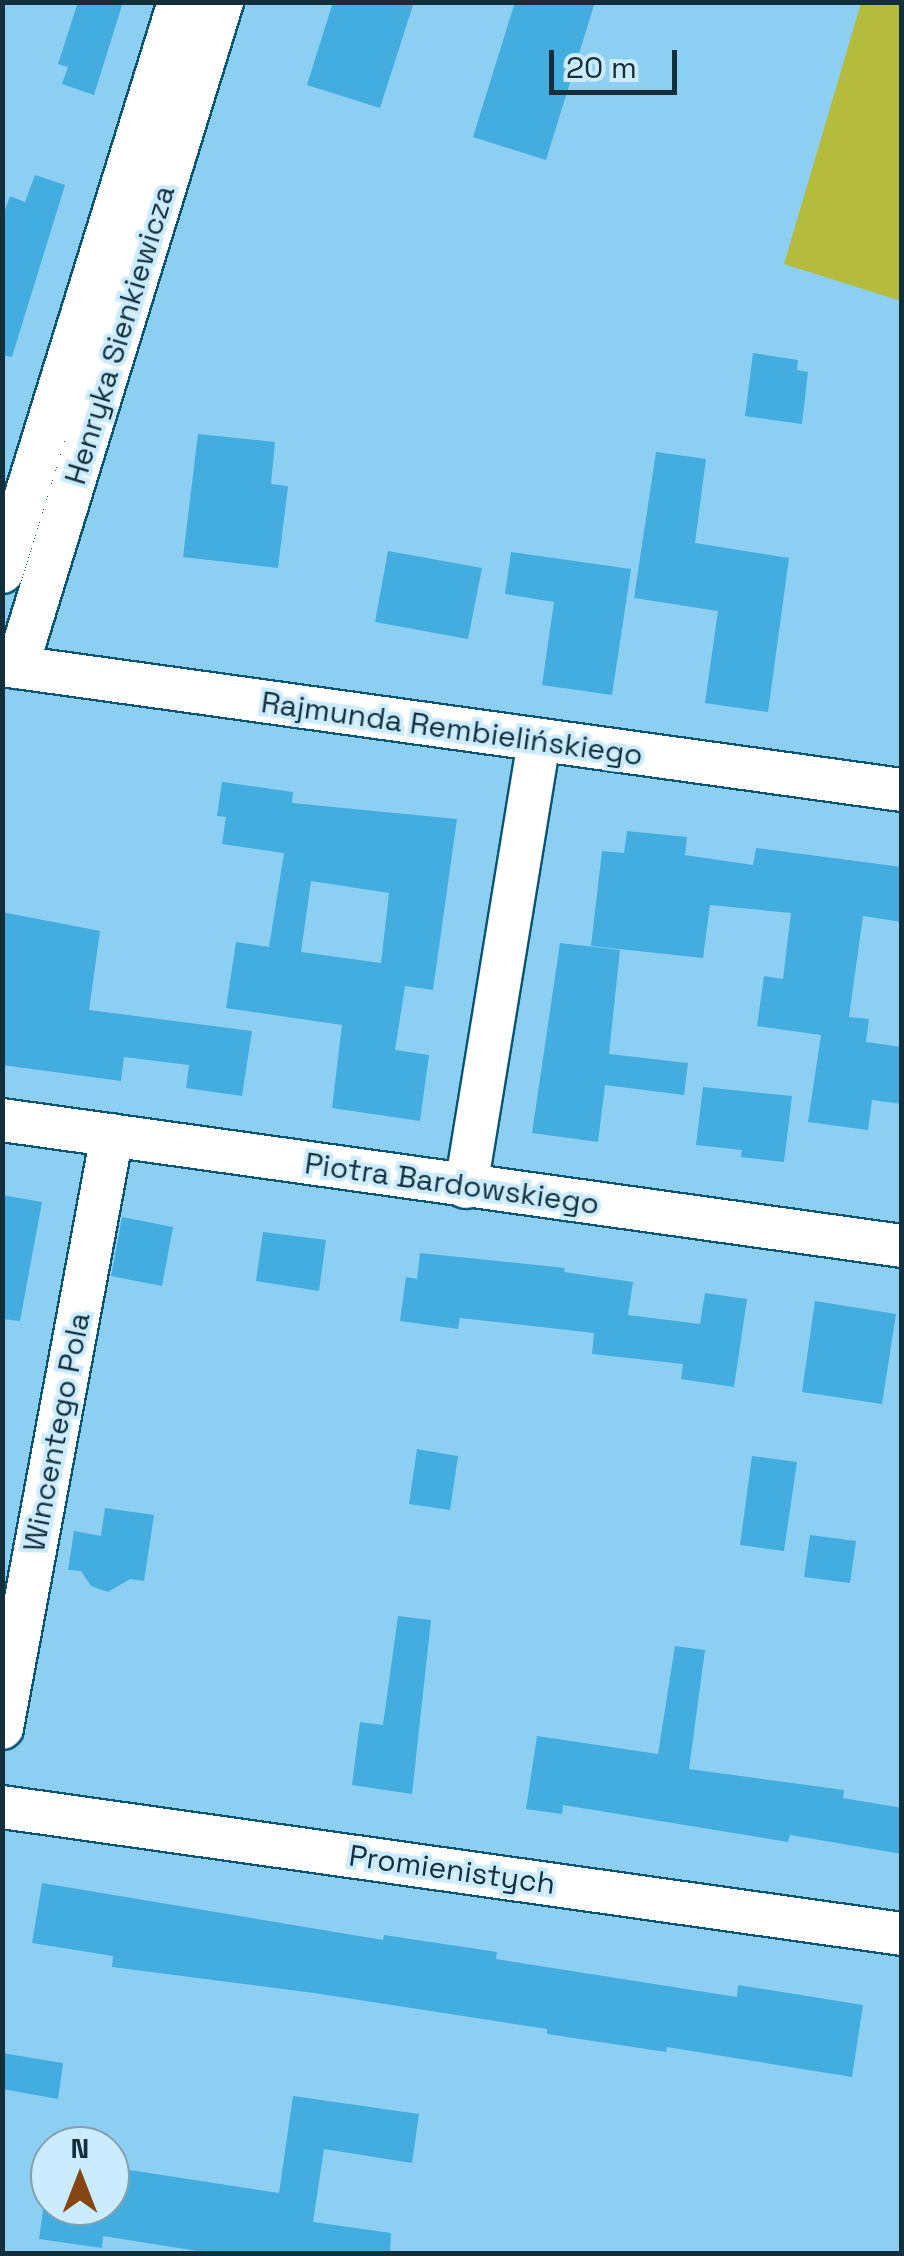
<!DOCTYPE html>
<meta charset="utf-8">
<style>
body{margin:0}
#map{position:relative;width:904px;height:2256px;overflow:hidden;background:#8dcff3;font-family:"Space Grotesk",sans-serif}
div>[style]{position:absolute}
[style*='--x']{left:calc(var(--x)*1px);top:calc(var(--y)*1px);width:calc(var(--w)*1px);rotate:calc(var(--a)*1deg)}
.green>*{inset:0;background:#b4bb3d}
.building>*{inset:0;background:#43addf}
.roads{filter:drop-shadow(2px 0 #095574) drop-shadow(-2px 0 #095574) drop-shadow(0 2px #095574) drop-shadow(0 -2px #095574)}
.minor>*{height:42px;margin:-21px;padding:0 21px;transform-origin:21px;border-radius:21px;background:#fff}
span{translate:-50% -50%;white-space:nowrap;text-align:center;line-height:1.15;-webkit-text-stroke:8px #cbebfe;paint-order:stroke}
.street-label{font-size:30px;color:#132f3c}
.frame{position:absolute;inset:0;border:5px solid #132f3c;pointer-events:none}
.north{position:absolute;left:30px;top:2126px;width:100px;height:100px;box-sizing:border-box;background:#cbebfe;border:2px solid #81a0b0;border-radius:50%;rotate:0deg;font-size:28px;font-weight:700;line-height:40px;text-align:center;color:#132f3c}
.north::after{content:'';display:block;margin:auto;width:35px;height:45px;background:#874513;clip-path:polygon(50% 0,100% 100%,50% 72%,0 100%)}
.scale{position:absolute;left:549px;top:50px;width:128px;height:45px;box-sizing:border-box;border:5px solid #132f3c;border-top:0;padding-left:12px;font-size:30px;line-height:35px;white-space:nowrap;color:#132f3c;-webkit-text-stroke:8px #cbebfe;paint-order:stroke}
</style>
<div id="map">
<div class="green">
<div style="clip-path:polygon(861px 3px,901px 3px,901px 301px,784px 264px)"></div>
</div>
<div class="building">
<div style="clip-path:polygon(78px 2px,123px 2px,94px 95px,62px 84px,68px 67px,58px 64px)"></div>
<div style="clip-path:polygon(333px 2px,414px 2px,380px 108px,307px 85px)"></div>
<div style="clip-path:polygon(515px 2px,595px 2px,546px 160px,473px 137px)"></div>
<div style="clip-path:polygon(35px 175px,65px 185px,12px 357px,2px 355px,2px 218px,10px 196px,25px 202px)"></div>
<div style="clip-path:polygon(753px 353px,798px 360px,797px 370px,808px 372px,802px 424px,745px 416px)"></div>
<div style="clip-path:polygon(198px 434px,275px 442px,271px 484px,288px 486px,278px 568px,183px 557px)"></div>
<div style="clip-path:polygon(656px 452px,706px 459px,695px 543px,789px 558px,768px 712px,705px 703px,718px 611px,634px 598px)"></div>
<div style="clip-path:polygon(388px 551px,482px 568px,468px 639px,375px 622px)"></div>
<div style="clip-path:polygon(511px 552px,631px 569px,612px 695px,542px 685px,554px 602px,505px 594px)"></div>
<div style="clip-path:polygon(evenodd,222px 782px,293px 792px,292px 803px,457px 819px,433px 990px,405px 986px,395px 1050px,429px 1055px,420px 1121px,332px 1108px,342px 1025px,226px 1008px,236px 942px,269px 947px,284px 853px,222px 844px,226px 817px,217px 816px,222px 782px,311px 881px,389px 893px,381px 963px,301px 952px,311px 881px)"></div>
<div style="clip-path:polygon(627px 831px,687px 837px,685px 855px,753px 865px,756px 848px,902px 867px,902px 922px,863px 916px,849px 1017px,869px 1019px,866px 1042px,902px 1047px,902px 1104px,872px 1100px,868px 1130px,808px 1122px,821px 1035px,757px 1026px,764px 976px,783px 979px,791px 913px,710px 905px,703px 958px,591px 946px,602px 851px,624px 853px)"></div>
<div style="clip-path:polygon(2px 912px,100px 931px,89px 1010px,252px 1031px,242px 1096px,186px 1088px,189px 1065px,124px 1057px,121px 1081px,2px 1065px)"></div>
<div style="clip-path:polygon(560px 943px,620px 950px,609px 1054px,688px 1063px,684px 1095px,605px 1085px,598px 1142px,532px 1133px)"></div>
<div style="clip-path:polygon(703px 1087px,792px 1096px,784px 1162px,741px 1157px,742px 1150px,696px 1145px)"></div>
<div style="clip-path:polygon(2px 1195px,42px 1202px,20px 1321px,2px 1319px)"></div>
<div style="clip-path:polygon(122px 1217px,173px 1227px,162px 1286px,111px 1276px)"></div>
<div style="clip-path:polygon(263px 1232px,326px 1240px,319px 1291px,256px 1281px)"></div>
<div style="clip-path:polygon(420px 1253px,565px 1268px,564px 1272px,633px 1282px,628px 1315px,700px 1324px,705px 1293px,747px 1299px,734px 1387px,681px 1379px,683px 1364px,592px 1354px,594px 1333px,460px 1318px,458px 1329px,400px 1321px,406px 1277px,417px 1279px)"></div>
<div style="clip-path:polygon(815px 1301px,896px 1314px,882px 1404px,802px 1392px)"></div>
<div style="clip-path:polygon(417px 1449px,458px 1456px,450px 1510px,409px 1504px)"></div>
<div style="clip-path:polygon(752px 1456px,797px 1462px,784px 1551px,740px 1545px)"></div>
<div style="clip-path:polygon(105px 1508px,154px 1515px,144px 1581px,130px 1579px,108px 1592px,91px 1586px,81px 1571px,68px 1570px,74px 1531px,101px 1536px)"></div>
<div style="clip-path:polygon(810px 1535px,856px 1541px,850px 1583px,804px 1577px)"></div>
<div style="clip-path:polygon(398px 1616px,431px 1620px,412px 1794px,352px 1785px,360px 1722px,383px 1725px)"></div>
<div style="clip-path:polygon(675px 1646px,705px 1650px,689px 1769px,844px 1790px,843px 1798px,902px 1808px,902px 1854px,790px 1835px,788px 1842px,563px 1805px,562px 1814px,526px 1809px,537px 1736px,658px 1754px)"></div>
<div style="clip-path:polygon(42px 1883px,383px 1940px,384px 1935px,497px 1952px,496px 1959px,737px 1997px,738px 1985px,863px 2005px,852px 2077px,667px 2047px,666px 2052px,547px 2034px,547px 2029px,314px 1993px,112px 1967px,113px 1956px,32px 1943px)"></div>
<div style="clip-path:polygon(2px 2053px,63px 2063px,58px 2099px,2px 2089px)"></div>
<div style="clip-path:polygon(293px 2096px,419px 2114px,412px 2163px,324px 2149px,313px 2222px,391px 2233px,390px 2254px,216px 2254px,103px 2236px,102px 2248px,39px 2239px,48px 2174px,50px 2206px,110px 2206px,110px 2167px,279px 2193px)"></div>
</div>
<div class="roads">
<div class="minor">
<div style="--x:2;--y:572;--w:597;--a:-72.75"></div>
<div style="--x:2;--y:665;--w:909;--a:7.91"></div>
<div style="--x:17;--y:667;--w:696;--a:-72.87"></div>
<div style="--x:2;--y:1120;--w:909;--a:7.97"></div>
<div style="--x:466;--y:1187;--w:452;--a:-80.7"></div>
<div style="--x:2;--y:1728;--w:603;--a:-79.49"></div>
<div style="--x:2;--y:1807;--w:909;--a:8.03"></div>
</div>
</div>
<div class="street-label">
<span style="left:120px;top:335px;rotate:-73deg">Henryka Sienkiewicza</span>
<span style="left:452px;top:729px;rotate:8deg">Rajmunda Rembielińskiego</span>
<span style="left:452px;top:1184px;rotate:8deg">Piotra Bardowskiego</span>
<span style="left:57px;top:1432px;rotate:-79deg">Wincentego Pola</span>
<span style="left:452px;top:1870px;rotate:8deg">Promienistych</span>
</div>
<div class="frame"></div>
<div class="north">N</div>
<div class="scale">20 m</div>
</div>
